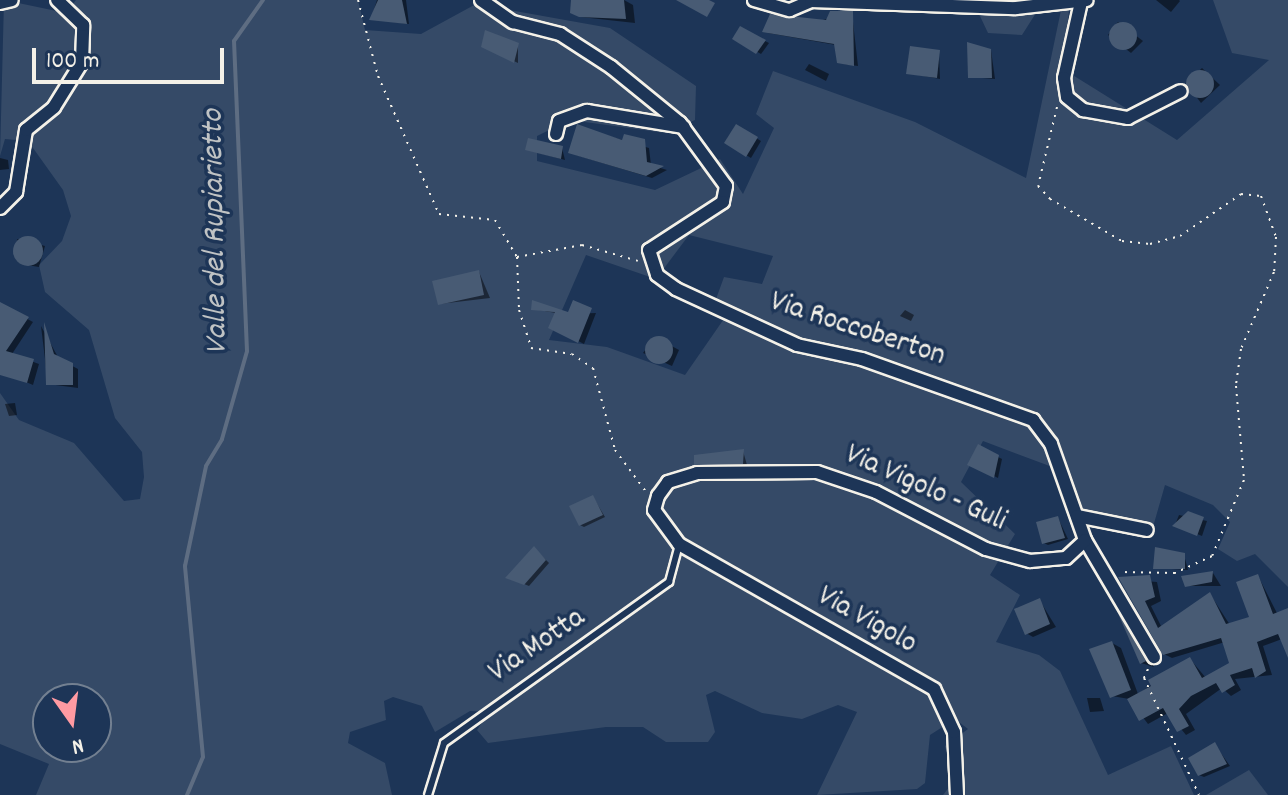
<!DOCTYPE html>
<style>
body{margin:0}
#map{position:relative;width:1288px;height:795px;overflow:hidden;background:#1d3557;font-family:Dekko,sans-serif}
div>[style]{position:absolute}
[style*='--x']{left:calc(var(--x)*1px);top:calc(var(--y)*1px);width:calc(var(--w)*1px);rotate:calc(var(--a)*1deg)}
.green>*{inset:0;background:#354a67}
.shadow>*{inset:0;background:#0007}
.stream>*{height:4px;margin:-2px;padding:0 2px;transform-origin:2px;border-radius:2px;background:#5e6d82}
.building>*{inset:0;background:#485b74}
.round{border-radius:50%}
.path>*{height:2px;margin-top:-1px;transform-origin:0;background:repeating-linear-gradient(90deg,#f4f1e8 0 2px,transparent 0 8px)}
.roads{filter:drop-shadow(2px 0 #f4f1e8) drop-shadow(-2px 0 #f4f1e8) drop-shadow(0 2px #f4f1e8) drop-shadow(0 -2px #f4f1e8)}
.lane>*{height:6px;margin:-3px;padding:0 3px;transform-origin:3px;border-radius:3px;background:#1d3557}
.street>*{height:12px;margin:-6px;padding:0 6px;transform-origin:6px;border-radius:6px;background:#1d3557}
span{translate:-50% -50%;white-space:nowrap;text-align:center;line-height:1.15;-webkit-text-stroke:7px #1d3557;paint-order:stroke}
.street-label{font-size:30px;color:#f4f1e8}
.water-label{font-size:32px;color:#c0c3c4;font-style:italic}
.north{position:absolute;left:32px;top:683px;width:80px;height:80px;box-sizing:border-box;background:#1d3557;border:2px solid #738091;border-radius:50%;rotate:166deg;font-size:22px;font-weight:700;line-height:32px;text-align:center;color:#f4f1e8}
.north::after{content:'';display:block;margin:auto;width:28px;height:36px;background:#ff9aa2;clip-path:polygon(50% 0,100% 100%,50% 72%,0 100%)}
.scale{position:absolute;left:32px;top:48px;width:192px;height:36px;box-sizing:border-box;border:4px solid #f4f1e8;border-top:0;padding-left:10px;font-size:24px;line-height:28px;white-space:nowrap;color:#f4f1e8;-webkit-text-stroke:6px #1d3557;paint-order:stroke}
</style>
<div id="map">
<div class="green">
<div style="clip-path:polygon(evenodd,4px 0,66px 13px,76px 0,358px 0,365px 30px,421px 34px,476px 4px,610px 28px,696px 86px,695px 120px,666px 133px,570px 120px,537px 136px,537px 161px,655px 190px,720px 159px,743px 194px,774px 128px,756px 114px,773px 71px,915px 122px,1026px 178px,1061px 10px,1036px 13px,1022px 35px,988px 33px,979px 14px,865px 0,1070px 0,1063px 69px,1177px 140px,1269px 60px,1232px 53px,1213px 0,1288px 0,1288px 587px,1255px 554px,1237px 561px,1218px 549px,1230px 522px,1213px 505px,1165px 485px,1153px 527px,1084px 515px,1063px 471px,983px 441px,961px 482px,1015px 534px,990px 575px,1020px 595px,996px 642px,1039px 655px,1060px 671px,1108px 775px,1171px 746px,1194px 795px,943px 795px,954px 781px,945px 746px,968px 729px,955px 719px,930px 735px,925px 783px,917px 789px,817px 795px,857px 712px,838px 705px,802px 719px,762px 713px,715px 691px,706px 695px,715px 732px,708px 742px,666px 742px,643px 727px,606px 727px,488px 743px,477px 730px,489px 712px,470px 711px,435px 732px,422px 706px,393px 697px,384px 701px,386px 720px,350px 732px,348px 743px,385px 763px,392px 795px,36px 795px,49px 764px,0 744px,0 393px,19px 420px,74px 443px,124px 501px,140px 499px,144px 477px,142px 452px,115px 418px,89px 330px,45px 292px,39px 265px,62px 241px,71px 216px,63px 190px,28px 141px,5px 139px,0 156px,4px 0,689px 235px,773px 256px,762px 284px,724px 277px,716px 299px,728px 313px,685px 375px,607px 347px,549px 340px,586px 255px,656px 279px,689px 235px,4px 0,48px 699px,96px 699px,96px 747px,48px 747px,48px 699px)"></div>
<div style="clip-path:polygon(1249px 770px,1268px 795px,1206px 795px)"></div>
</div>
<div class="shadow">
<div style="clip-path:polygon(377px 0,406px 0,409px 24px,371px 19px)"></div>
<div style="clip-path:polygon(573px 0,624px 0,633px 5px,635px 23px,581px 17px,572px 12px)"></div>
<div style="clip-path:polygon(1156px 0,1179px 0,1180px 1px,1171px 12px)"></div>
<div style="clip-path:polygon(852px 13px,858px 66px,844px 64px,836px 45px,768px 33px)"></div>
<div style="clip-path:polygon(1118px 22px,1143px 41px,1131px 53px,1108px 35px)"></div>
<div style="clip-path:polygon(740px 29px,769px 43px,761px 54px,735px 39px)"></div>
<div style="clip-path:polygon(518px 45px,518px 63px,483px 46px)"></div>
<div style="clip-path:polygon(991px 50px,995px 79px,970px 77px)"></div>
<div style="clip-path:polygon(939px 52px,940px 79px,908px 73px)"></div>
<div style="clip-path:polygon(809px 64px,829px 74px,826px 81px,805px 70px)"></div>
<div style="clip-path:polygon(1202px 68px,1220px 85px,1201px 103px,1186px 83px)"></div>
<div style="clip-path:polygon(736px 126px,761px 141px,751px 158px,726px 143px)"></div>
<div style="clip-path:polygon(578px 127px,649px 148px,651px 165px,667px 170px,652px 178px,576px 155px)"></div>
<div style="clip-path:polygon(562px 148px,565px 160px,532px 151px)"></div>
<div style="clip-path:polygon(0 158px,8px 160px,9px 169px,0 170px)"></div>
<div style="clip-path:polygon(17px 239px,45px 246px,39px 267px,21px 264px)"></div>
<div style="clip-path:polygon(479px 272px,490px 298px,439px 304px)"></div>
<div style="clip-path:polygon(3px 306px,33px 322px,12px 354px,39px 364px,33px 385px,0 371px)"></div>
<div style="clip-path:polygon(533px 309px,569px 314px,596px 313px,584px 344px,551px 327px,556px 313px)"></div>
<div style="clip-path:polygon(905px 310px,914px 315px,911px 321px,900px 316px)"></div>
<div style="clip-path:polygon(41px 326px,59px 359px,78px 369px,78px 388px,48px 384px)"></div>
<div style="clip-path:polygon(655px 337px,679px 350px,672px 366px,643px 353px)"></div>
<div style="clip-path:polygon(15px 403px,17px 415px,9px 416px,5px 404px)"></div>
<div style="clip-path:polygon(978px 447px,1002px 459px,998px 478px,970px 464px)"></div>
<div style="clip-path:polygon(743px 451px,747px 465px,696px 463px)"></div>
<div style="clip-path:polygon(593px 497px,605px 517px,584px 527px,580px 525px)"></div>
<div style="clip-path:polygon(1179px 515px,1207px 521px,1202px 536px,1175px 525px)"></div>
<div style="clip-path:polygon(1058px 518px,1068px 539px,1048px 545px,1044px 543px)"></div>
<div style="clip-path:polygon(534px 548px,549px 563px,529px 586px,512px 579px)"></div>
<div style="clip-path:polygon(1184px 555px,1188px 570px,1155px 568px)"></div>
<div style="clip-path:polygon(1213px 573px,1221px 586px,1186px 586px)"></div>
<div style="clip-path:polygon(1258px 576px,1278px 615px,1288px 611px,1288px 648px,1282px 639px,1263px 646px,1272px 675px,1235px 679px,1241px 690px,1231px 696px,1222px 688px,1186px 714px,1195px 730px,1186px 735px,1168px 713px,1148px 724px,1129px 699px,1112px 696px,1112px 643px,1121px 648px,1138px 694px,1190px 659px,1206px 678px,1232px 664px,1225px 642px,1172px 658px,1164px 654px,1121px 579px,1157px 582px,1161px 601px,1151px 606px,1162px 628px,1210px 594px,1230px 625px,1252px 618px)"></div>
<div style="clip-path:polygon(1040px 601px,1056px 627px,1033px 637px,1026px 633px)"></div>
<div style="clip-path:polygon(1121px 616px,1126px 619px,1154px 667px,1141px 663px)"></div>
<div style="clip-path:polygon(1087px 698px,1100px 698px,1104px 711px,1090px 712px)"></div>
<div style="clip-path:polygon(1215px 745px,1230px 766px,1204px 777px,1199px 775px)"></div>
</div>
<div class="stream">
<div style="--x:187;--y:795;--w:41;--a:-67.2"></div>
<div style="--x:203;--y:757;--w:192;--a:-95.4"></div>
<div style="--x:185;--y:566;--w:102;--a:-78.1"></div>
<div style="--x:206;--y:466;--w:31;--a:-59"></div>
<div style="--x:222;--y:439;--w:91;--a:-74.1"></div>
<div style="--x:247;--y:351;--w:310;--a:-92.4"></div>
<div style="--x:234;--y:41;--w:50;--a:-54.7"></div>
</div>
<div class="building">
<div style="clip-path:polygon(378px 0,402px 0,407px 24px,369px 20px)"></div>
<div style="clip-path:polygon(571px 0,624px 0,626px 19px,579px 17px,570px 13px)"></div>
<div style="clip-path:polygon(676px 0,709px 0,715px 3px,707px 17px)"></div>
<div style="clip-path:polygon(830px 11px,853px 11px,854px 66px,837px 63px,834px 44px,762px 32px,770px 14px,826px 20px)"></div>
<div class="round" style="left:1109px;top:22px;width:28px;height:28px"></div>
<div style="clip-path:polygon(740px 26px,766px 40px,756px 54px,732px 39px)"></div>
<div style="clip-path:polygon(485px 30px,519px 43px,514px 63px,481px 47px)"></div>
<div style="clip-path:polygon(967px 42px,991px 49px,992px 78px,968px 78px)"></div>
<div style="clip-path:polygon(910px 46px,940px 50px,937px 78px,906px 74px)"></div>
<div class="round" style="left:1186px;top:70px;width:28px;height:28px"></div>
<div style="clip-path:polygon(577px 124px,622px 140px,624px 134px,645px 139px,647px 162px,664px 166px,646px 176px,568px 153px)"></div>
<div style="clip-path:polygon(736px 124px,758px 137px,746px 157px,724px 143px)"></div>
<div style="clip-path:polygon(528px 138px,563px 146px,561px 159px,525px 150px)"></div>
<div class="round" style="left:13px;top:236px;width:30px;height:30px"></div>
<div style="clip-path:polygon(479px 270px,484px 295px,438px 305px,432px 281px)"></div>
<div style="clip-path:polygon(532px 300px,568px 312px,573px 300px,592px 308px,578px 343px,548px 328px,555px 312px,531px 310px)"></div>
<div style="clip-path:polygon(0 302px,29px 317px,6px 351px,34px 359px,27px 383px,0 375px)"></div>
<div style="clip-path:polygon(44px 322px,54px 354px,73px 363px,73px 385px,46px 385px)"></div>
<div class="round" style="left:645px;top:336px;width:28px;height:28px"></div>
<div style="clip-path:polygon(978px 444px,999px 455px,994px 478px,967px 465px)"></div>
<div style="clip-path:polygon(744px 449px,743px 464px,694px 465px,694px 455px)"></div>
<div style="clip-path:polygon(593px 495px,603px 515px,579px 526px,569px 506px)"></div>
<div style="clip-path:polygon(1188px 511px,1204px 517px,1197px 536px,1172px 526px)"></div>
<div style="clip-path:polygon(1058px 516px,1065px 538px,1042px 544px,1036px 522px)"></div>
<div style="clip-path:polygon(534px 546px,546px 560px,524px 585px,505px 578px)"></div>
<div style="clip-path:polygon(1155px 547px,1185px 553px,1185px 569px,1153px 569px)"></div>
<div style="clip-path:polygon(1213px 571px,1212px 582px,1185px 587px,1181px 576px)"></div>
<div style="clip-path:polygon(1258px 574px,1273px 614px,1288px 608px,1288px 658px,1278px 634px,1257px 642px,1266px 671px,1255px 678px,1252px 668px,1230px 675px,1235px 685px,1222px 693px,1216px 683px,1191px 696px,1179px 709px,1189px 726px,1177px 732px,1163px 708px,1139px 721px,1127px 699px,1151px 686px,1148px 680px,1190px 657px,1202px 678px,1229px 663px,1221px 638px,1163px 655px,1118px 577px,1150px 575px,1155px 597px,1145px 601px,1158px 628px,1210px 592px,1226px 624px,1249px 617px,1236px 582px)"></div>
<div style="clip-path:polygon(1040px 598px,1050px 624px,1025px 635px,1014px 609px)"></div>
<div style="clip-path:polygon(1117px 611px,1146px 661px,1140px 664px)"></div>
<div style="clip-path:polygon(1112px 641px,1131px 690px,1110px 698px,1089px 649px)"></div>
<div style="clip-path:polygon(1215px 742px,1227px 764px,1198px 776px,1188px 758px)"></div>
</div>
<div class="path">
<div style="--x:358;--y:0;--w:79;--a:75.3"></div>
<div style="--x:378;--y:76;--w:151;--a:66.2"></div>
<div style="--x:439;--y:214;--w:56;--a:6.1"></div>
<div style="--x:495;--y:220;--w:43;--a:59.3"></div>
<div style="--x:517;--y:257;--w:53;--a:87.8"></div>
<div style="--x:519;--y:310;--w:40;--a:72"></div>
<div style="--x:531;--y:348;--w:41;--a:8.3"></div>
<div style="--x:572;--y:354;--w:25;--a:34"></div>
<div style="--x:593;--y:368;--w:85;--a:75"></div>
<div style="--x:615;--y:450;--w:54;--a:53.3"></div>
<div style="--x:1057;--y:107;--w:81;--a:103.5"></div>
<div style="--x:1038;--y:186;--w:18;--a:47"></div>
<div style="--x:1050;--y:199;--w:83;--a:30.3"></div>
<div style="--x:1122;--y:241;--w:28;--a:6"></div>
<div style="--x:1150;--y:244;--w:31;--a:-15"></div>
<div style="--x:1180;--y:236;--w:74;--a:-34.5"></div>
<div style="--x:1241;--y:194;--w:20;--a:6"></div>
<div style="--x:1261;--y:196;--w:44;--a:69.9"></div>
<div style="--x:1276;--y:237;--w:35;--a:93"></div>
<div style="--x:1274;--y:272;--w:84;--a:113.2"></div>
<div style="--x:1241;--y:349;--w:37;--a:98"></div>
<div style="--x:1236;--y:386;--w:94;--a:85.1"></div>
<div style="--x:1244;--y:480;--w:82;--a:112.8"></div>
<div style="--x:1212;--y:556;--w:41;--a:155.3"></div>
<div style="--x:1175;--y:573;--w:54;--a:-178.9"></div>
<div style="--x:517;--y:257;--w:66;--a:-10.5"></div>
<div style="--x:582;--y:245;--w:58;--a:15.9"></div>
<div style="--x:1148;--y:669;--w:10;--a:114"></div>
<div style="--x:1144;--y:678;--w:129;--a:64.8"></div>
</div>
<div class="roads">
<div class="lane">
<div style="--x:428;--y:795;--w:54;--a:-72.9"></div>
<div style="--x:444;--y:743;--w:277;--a:-35.6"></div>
<div style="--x:669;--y:582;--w:39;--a:-75"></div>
</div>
<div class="street">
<div style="--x:481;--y:0;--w:39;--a:35"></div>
<div style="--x:513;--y:22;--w:49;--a:14.3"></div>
<div style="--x:560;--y:34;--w:61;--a:32.9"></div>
<div style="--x:611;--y:67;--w:89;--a:39.1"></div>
<div style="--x:680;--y:123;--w:78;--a:53.9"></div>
<div style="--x:726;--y:186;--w:16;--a:101"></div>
<div style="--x:723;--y:202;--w:88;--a:147"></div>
<div style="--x:649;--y:250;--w:26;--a:72"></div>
<div style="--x:657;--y:275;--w:24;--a:36"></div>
<div style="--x:676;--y:289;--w:133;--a:24.8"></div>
<div style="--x:797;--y:345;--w:66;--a:12.2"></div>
<div style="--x:862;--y:359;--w:182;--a:19.6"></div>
<div style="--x:1033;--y:420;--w:30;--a:53"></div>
<div style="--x:1051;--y:444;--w:102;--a:70.5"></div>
<div style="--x:1085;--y:540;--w:136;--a:59.5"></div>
<div style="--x:754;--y:0;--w:37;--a:16"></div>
<div style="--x:790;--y:10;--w:23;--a:-23"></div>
<div style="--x:811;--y:1;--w:205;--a:2"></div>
<div style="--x:1016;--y:8;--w:71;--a:-6.4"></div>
<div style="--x:1081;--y:2;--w:78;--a:102.6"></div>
<div style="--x:1064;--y:78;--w:19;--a:81"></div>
<div style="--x:1067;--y:97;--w:21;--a:39"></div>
<div style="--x:1083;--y:110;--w:46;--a:10.1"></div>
<div style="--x:1128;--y:118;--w:59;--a:-27"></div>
<div style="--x:0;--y:3;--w:12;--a:-14"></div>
<div style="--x:556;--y:134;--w:13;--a:-77"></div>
<div style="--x:559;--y:121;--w:30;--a:-20"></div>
<div style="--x:587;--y:111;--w:98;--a:9.4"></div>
<div style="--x:0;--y:208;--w:23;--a:-45"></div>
<div style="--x:16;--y:192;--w:63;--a:-80.8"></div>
<div style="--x:26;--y:130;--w:36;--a:-39"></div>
<div style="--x:54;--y:107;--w:53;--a:-58.1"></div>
<div style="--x:82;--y:62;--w:37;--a:-88"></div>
<div style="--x:83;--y:25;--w:36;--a:-136"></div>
<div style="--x:1077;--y:516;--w:71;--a:11.3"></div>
<div style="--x:957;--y:795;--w:63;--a:-92.7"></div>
<div style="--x:954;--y:732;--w:47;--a:-114.9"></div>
<div style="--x:934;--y:689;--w:293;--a:-150.4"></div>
<div style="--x:679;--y:544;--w:42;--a:-126.3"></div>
<div style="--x:654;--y:510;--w:15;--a:-74"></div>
<div style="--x:658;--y:496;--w:17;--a:-54"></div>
<div style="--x:668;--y:482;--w:30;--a:-17"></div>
<div style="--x:697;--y:473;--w:120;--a:-0.5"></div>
<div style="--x:817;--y:472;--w:62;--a:18.7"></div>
<div style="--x:876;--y:492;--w:124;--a:27.4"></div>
<div style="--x:986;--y:549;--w:46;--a:15.3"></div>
<div style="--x:1030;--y:561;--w:36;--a:-5"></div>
<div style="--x:1066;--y:558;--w:26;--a:-43"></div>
</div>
</div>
<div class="street-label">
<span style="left:857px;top:331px;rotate:18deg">Via Roccoberton</span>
<span style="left:925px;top:490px;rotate:24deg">Via Vigolo - Guli</span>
<span style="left:866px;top:622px;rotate:29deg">Via Vigolo</span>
<span style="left:538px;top:647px;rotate:-34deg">Via Motta</span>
</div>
<div class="water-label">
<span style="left:217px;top:232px;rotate:-91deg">Valle del Rupiarietto</span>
</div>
<div class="north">N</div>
<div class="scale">100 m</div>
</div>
